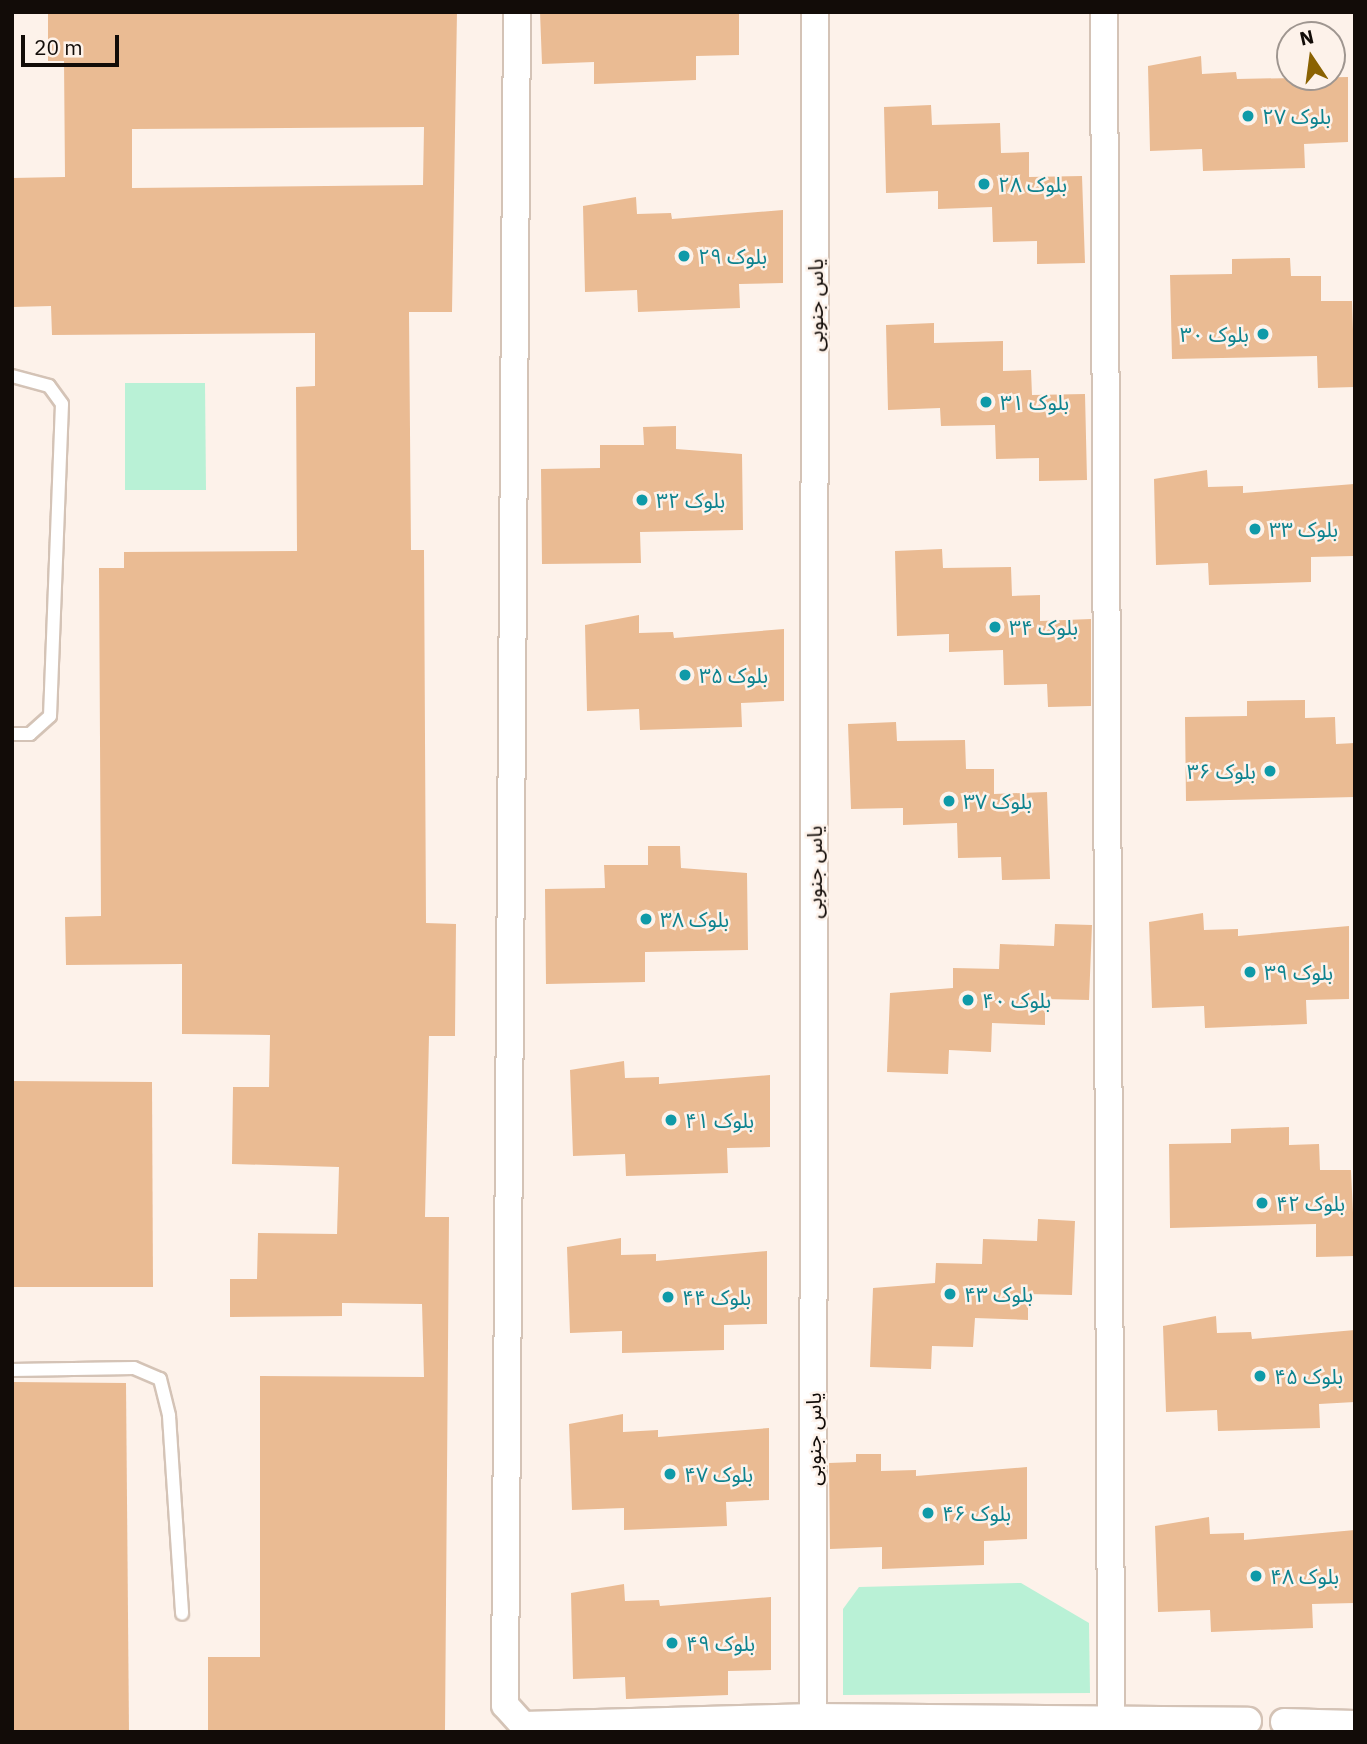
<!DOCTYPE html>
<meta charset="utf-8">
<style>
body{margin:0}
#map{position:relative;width:1367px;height:1744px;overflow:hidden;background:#fdf2ea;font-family:"IBM Plex Sans","Noto Sans Arabic",sans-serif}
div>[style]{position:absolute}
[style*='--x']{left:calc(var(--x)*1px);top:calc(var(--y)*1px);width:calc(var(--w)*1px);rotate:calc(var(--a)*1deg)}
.green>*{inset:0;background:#b9f1d6}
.building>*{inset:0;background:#eabb93}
.roads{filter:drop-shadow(2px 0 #d4c3b6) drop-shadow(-2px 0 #d4c3b6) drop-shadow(0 2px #d4c3b6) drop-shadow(0 -2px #d4c3b6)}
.lane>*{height:12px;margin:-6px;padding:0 6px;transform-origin:6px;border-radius:6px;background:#fff}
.street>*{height:26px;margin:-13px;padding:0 13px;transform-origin:13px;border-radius:13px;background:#fff}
.dots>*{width:19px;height:19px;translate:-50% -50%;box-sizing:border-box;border:4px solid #fdf2ea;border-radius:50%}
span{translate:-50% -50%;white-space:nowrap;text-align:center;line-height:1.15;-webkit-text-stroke:5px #fdf2ea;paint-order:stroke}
.culture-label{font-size:21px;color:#0d838f}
.left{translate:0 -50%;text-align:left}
.right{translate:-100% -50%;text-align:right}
.street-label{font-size:21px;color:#120c08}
.frame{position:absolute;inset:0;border:14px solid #120c08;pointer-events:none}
.north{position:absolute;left:1276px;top:21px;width:70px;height:70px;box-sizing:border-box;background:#fdf2ea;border:2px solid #9f9690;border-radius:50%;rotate:347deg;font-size:19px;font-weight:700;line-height:28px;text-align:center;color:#120c08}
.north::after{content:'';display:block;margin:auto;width:24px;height:32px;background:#8a6202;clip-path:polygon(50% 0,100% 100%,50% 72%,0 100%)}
.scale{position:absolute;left:21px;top:35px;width:98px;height:32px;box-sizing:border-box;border:4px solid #120c08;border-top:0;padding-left:9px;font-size:21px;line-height:24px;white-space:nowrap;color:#120c08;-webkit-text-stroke:5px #fdf2ea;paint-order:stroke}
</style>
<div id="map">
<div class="green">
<div style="clip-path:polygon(125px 383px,205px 383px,206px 490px,125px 490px)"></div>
<div style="clip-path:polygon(1021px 1583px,1089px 1623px,1090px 1693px,843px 1695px,843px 1609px,859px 1587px)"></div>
</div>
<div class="building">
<div style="clip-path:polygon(evenodd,48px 12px,457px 12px,452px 312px,409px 312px,411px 550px,424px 550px,426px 923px,456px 924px,455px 1036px,429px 1036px,425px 1217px,449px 1217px,445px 1732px,208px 1732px,208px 1657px,260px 1657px,260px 1376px,424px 1377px,422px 1304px,342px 1303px,342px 1316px,230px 1317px,230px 1279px,257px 1279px,258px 1233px,337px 1234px,339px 1167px,232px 1164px,233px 1087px,269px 1087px,270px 1035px,182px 1034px,182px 964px,66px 965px,65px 917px,101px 916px,99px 568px,124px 568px,124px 552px,297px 551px,296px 387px,315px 386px,315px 333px,52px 335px,51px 306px,12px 307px,12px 178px,65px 177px,64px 61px,48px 61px,48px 12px,424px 127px,423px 185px,132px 188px,132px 129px,424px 127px)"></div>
<div style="clip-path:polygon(540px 12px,739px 12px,739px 55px,696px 56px,696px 80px,594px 84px,594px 62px,542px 64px)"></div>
<div style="clip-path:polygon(1201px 56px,1202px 74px,1236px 72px,1237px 79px,1348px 77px,1348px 142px,1304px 144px,1305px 168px,1203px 171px,1202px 149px,1150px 151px,1148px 66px)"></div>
<div style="clip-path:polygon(931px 105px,932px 125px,1000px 123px,1001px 153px,1029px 152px,1029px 177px,1082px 176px,1085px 263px,1037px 264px,1037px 241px,993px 242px,992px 207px,938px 209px,938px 191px,886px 193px,884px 107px)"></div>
<div style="clip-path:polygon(636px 197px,637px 214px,671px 213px,672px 219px,783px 210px,783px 283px,739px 284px,740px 308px,638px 312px,637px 290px,585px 292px,583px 206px)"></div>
<div style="clip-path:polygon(1290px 258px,1291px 276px,1321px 276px,1321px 301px,1352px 301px,1355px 387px,1318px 388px,1317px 356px,1172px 359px,1170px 275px,1232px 274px,1232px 259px)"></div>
<div style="clip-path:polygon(934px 323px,934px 343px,1003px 341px,1003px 371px,1031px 370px,1032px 395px,1085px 394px,1087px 480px,1039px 481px,1039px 458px,996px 459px,995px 425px,941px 426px,940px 408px,888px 410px,886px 325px)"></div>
<div style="clip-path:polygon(676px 426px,676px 449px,742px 454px,743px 530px,640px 532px,641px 563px,542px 564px,541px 469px,600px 468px,600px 445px,644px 445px,643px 427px)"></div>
<div style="clip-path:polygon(1207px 470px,1208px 487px,1243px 486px,1243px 493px,1354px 484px,1354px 556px,1311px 557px,1311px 582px,1209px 585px,1208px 563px,1156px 565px,1154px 479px)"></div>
<div style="clip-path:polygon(942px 549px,943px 568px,1011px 567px,1012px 596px,1040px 595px,1040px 621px,1091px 619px,1091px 706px,1048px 707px,1047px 684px,1004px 685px,1003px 650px,949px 652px,949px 634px,897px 636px,895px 551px)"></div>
<div style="clip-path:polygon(639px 615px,639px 633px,673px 632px,674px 638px,784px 629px,784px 701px,741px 703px,742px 727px,640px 730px,639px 709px,587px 711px,585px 625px)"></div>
<div style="clip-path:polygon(1305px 700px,1305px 718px,1335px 717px,1336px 744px,1355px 743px,1355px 797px,1186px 801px,1185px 717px,1247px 716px,1247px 701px)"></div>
<div style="clip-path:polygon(896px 722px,897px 741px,965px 740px,966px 769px,994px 769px,994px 794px,1047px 792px,1050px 879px,1002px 880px,1001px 857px,958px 858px,957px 823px,903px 825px,903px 808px,851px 809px,848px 724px)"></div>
<div style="clip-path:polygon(648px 846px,680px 846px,681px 868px,747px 873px,748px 950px,645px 952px,645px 982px,546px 984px,545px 889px,605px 888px,604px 865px,648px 865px)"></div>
<div style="clip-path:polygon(1203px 913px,1204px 930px,1238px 929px,1238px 936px,1349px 926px,1349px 999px,1306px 1000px,1307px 1024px,1205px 1028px,1204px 1006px,1152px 1008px,1149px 922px)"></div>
<div style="clip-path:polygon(1055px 924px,1092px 925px,1089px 1000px,1045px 999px,1045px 1025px,992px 1023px,991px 1052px,949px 1050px,948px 1074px,887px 1072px,890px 993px,953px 988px,953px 968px,999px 969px,1000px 944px,1054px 946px)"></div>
<div style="clip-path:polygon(624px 1061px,625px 1078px,659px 1077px,659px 1084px,770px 1075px,770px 1147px,727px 1148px,728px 1173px,626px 1176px,625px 1154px,573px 1156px,570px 1070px)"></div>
<div style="clip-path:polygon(12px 1081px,152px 1082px,153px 1287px,12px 1287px)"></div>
<div style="clip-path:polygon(1289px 1127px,1289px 1145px,1319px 1144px,1320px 1170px,1351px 1170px,1355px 1256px,1316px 1257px,1316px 1224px,1170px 1228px,1169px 1144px,1231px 1143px,1231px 1129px)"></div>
<div style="clip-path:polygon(1038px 1219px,1075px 1221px,1072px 1295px,1028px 1294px,1028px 1320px,975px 1318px,973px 1347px,932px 1346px,931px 1369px,870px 1367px,873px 1288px,935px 1283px,936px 1263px,982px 1264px,983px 1239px,1037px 1241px)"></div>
<div style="clip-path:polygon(621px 1238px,621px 1255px,656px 1254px,656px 1261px,767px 1251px,767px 1324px,724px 1325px,724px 1350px,622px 1353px,622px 1331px,570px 1333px,567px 1247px)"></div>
<div style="clip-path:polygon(1216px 1316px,1217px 1333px,1251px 1332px,1252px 1339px,1355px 1330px,1355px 1402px,1319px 1404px,1320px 1428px,1218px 1431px,1217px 1410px,1166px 1412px,1163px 1326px)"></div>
<div style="clip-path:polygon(12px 1382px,126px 1383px,129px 1732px,12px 1732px)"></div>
<div style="clip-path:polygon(623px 1414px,623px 1432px,658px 1430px,658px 1437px,769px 1428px,769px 1500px,726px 1502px,727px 1526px,624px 1530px,624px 1508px,572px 1510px,569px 1424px)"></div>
<div style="clip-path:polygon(856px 1454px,881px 1454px,881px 1471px,916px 1470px,916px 1476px,1027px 1467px,1027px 1539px,984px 1541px,984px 1565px,882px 1569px,882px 1547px,830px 1549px,829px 1463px,856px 1462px)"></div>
<div style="clip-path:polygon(1209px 1517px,1210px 1534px,1244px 1533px,1244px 1540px,1355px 1530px,1355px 1603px,1312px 1604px,1313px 1628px,1211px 1632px,1210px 1610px,1158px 1612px,1155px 1526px)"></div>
<div style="clip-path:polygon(624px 1584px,625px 1601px,659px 1600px,660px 1606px,771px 1597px,771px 1670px,728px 1671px,728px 1695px,626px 1699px,625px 1677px,573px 1679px,571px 1593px)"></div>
</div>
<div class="roads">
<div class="lane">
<div style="--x:12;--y:376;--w:38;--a:15"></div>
<div style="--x:49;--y:386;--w:22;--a:54"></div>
<div style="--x:62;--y:404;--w:312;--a:92.2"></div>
<div style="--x:50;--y:716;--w:27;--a:138"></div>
<div style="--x:30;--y:734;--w:18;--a:180"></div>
<div style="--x:12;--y:1370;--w:122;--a:-0.9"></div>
<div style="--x:134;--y:1368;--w:28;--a:23"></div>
<div style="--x:160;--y:1379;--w:38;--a:76"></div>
<div style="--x:169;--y:1416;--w:198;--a:86.2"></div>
</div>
<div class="street">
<div style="--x:517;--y:12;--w:1693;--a:90.41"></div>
<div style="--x:505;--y:1705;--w:27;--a:48"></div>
<div style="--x:523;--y:1725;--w:290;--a:-1.6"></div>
<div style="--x:813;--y:1717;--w:435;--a:0.5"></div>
<div style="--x:1104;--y:12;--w:1705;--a:89.76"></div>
<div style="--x:1284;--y:1722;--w:71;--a:1.6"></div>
<div style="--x:813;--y:1732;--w:1720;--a:-89.93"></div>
</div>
</div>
<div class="dots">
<div style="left:1248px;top:116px;background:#0f9aa8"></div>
<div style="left:984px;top:184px;background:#0f9aa8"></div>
<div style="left:684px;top:256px;background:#0f9aa8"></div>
<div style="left:1263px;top:334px;background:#0f9aa8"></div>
<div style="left:986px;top:402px;background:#0f9aa8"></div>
<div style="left:642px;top:500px;background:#0f9aa8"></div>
<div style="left:1255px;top:529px;background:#0f9aa8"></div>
<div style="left:995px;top:627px;background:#0f9aa8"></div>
<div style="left:685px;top:675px;background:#0f9aa8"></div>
<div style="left:1270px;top:771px;background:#0f9aa8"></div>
<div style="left:949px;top:801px;background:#0f9aa8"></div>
<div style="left:646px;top:919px;background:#0f9aa8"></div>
<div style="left:1250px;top:972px;background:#0f9aa8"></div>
<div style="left:968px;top:1000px;background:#0f9aa8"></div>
<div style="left:671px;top:1120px;background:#0f9aa8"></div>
<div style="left:1262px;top:1203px;background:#0f9aa8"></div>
<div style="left:950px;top:1294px;background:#0f9aa8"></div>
<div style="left:668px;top:1297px;background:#0f9aa8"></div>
<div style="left:1260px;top:1376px;background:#0f9aa8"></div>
<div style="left:670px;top:1474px;background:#0f9aa8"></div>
<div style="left:928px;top:1513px;background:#0f9aa8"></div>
<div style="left:1256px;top:1576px;background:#0f9aa8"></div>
<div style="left:672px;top:1643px;background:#0f9aa8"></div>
</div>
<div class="culture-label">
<span class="left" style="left:1262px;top:116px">بلوک ۲۷</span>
<span class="left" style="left:998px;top:184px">بلوک ۲۸</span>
<span class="left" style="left:698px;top:256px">بلوک ۲۹</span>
<span class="right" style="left:1249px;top:334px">بلوک ۳۰</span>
<span class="left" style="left:1000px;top:402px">بلوک ۳۱</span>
<span class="left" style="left:656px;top:500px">بلوک ۳۲</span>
<span class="left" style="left:1269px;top:529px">بلوک ۳۳</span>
<span class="left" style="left:1009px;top:627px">بلوک ۳۴</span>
<span class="left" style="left:699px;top:675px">بلوک ۳۵</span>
<span class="right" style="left:1256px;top:771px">بلوک ۳۶</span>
<span class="left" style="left:963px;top:801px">بلوک ۳۷</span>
<span class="left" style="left:660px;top:919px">بلوک ۳۸</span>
<span class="left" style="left:1264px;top:972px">بلوک ۳۹</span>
<span class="left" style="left:982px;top:1000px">بلوک ۴۰</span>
<span class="left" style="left:685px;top:1120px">بلوک ۴۱</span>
<span class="left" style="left:1276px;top:1203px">بلوک ۴۲</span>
<span class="left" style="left:964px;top:1294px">بلوک ۴۳</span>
<span class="left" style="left:682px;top:1297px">بلوک ۴۴</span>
<span class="left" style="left:1274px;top:1376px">بلوک ۴۵</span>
<span class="left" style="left:684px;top:1474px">بلوک ۴۷</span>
<span class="left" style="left:942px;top:1513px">بلوک ۴۶</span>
<span class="left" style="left:1270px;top:1576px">بلوک ۴۸</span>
<span class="left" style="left:686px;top:1643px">بلوک ۴۹</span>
</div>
<div class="street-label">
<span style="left:815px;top:305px;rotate:-90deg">یاس جنوبی</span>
<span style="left:814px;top:872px;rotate:-90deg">یاس جنوبی</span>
<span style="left:813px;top:1439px;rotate:-90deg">یاس جنوبی</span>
</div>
<div class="frame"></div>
<div class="north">N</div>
<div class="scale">20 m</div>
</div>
